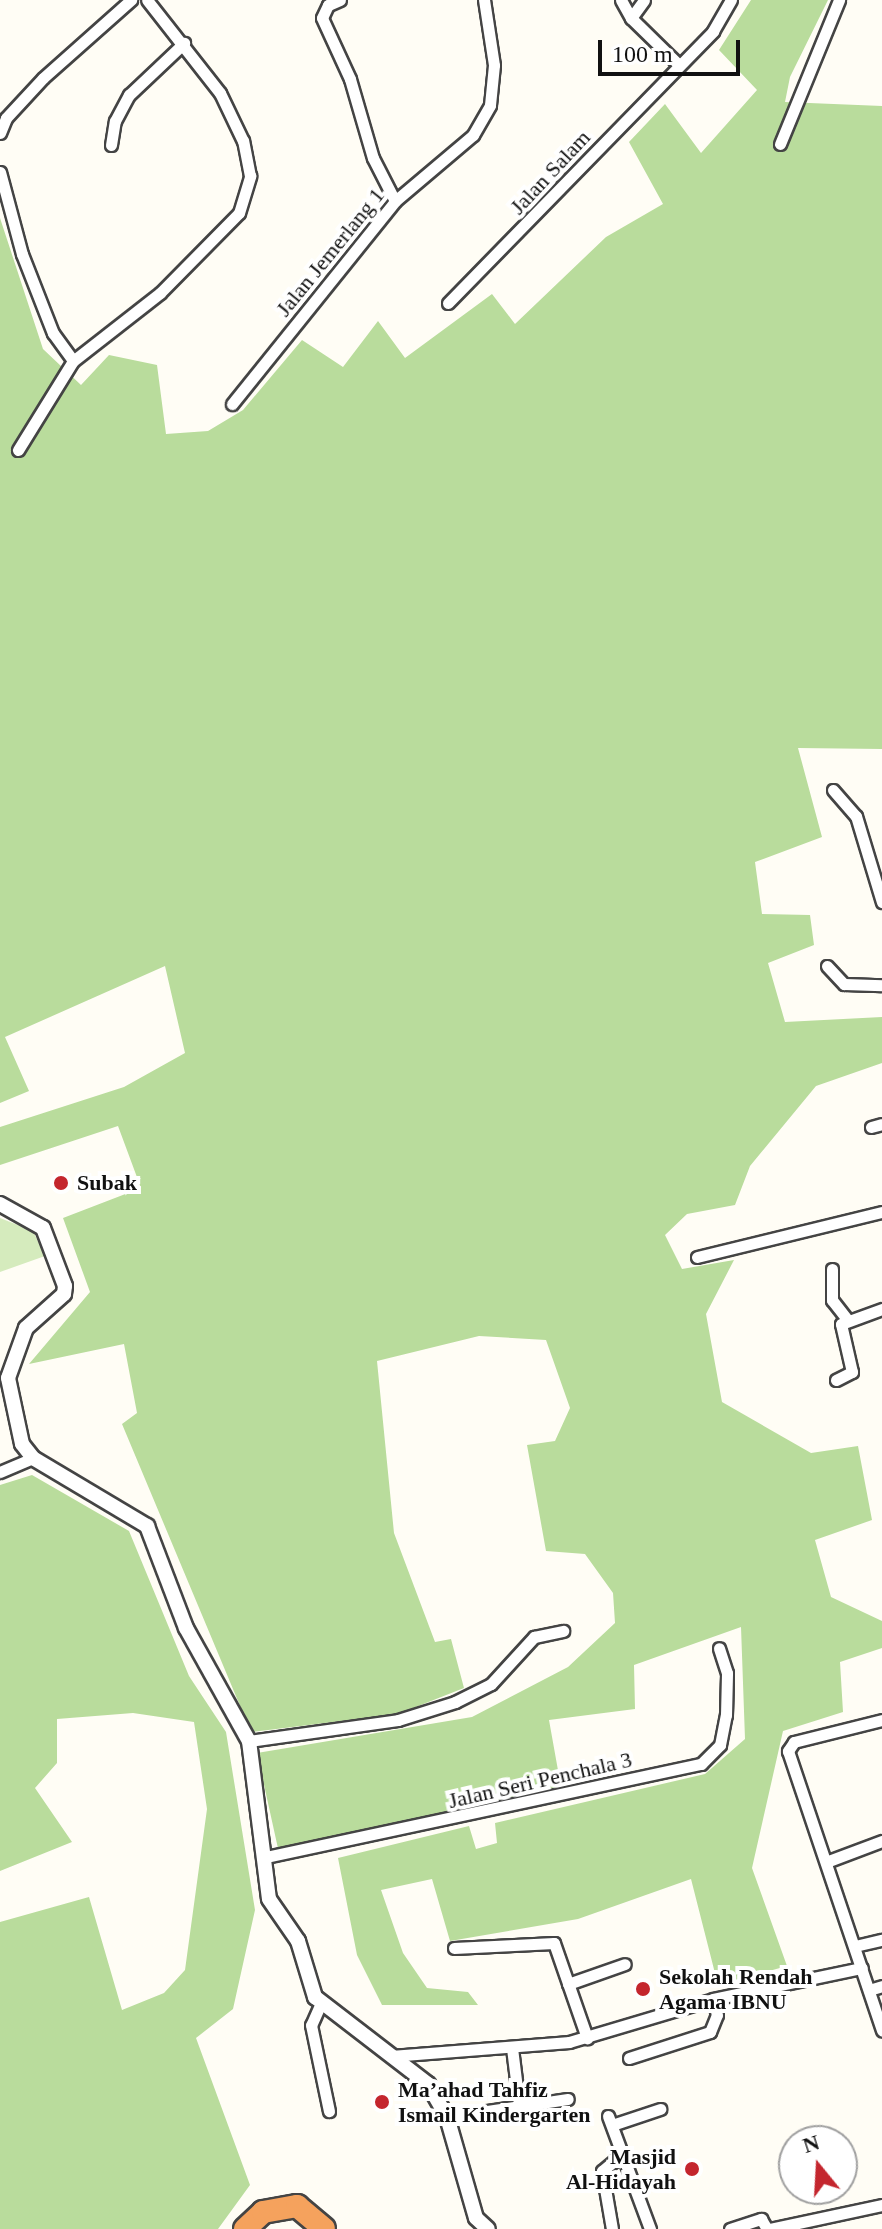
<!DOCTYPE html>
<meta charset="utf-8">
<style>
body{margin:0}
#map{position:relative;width:882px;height:2229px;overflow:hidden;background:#fffdf5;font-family:"Times New Roman",serif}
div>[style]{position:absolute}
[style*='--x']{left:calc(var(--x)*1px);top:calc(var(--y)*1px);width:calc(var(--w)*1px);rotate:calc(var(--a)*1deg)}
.green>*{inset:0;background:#d5ebbd}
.forest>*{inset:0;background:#b9dc9c}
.roads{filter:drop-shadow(2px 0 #444) drop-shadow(-2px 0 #444) drop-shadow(0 2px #444) drop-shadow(0 -2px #444)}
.minor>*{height:11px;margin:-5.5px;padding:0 5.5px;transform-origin:5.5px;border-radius:5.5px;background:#fff}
.tertiary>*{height:14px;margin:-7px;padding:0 7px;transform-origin:7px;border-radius:7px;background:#fff}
.motorway>*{height:22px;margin:-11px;padding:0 11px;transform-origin:11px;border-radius:11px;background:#f5a25d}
.dots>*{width:22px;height:22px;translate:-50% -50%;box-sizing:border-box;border:4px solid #fff;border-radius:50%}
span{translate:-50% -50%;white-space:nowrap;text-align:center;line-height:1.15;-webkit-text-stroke:8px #fff;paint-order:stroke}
.street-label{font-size:22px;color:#111}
.poi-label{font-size:22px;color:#111;font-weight:700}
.left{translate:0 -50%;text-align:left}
.right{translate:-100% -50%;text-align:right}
.north{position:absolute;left:778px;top:2125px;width:80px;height:80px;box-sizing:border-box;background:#fff;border:2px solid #a0a0a0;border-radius:50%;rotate:342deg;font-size:22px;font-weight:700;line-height:32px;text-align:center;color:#111}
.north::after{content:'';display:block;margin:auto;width:28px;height:36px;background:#c4262e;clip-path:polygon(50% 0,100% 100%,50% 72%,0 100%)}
.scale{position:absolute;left:598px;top:40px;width:142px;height:36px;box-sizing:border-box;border:4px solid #111;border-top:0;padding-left:10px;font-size:24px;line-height:28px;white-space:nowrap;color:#111;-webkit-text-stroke:6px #fff;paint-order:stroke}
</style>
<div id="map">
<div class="green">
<div style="clip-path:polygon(0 1218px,33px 1231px,45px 1256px,0 1272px)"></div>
</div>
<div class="forest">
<div style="clip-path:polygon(751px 0,828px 0,790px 77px,785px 102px,882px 106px,882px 749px,798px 748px,822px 837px,755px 862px,762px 914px,810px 915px,814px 945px,768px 963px,785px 1022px,882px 1017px,882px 1063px,816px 1086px,750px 1166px,735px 1205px,687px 1214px,665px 1235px,682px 1269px,734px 1260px,706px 1314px,722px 1402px,811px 1453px,858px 1446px,872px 1520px,815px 1540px,831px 1597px,882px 1621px,882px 1648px,840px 1662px,843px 1712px,783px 1731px,752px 1868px,787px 1966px,718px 1985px,691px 1879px,578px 1919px,450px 1941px,432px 1879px,381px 1890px,403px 1953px,427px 1988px,468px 1992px,478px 2005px,382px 2005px,357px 1955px,338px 1858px,469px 1826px,476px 1849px,497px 1843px,495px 1823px,705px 1774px,745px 1739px,741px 1627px,634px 1665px,635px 1709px,549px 1720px,561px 1787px,279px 1853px,257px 1753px,472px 1717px,568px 1667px,615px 1623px,613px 1593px,585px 1554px,546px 1551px,527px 1445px,555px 1441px,570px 1408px,546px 1340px,479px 1336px,377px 1361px,394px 1533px,435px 1642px,451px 1639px,464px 1688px,398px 1714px,251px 1732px,122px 1424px,137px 1413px,124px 1344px,29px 1364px,90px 1292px,63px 1218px,141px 1188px,118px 1126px,0 1165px,0 1127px,124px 1087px,185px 1053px,165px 966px,5px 1037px,29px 1091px,0 1103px,0 218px,43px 349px,81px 385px,109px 355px,157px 365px,166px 434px,208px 431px,243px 410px,302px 340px,343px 367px,378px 321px,405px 358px,492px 294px,515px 324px,606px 237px,663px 204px,629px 142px,665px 104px,701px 153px,757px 90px,719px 50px)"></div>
<div style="clip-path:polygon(32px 1475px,129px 1531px,189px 1676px,226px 1732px,255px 1910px,233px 2009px,196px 2038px,250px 2185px,218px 2229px,0 2229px,0 1922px,89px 1897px,122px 2010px,164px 1993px,185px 1970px,207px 1809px,194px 1722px,133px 1713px,57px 1719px,57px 1763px,35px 1788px,72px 1842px,0 1871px,0 1485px)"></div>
</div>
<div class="roads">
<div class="minor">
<div style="--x:340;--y:0;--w:13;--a:157"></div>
<div style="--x:328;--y:5;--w:14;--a:115"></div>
<div style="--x:322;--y:18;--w:67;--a:65.3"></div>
<div style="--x:350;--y:79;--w:82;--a:73.8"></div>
<div style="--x:373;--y:158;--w:48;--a:62.9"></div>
<div style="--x:621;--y:0;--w:21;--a:61"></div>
<div style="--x:631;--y:18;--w:66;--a:44.4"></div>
<div style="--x:631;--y:18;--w:22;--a:-54"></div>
<div style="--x:0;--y:133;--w:16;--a:-68"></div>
<div style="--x:6;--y:118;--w:54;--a:-47.2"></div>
<div style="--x:43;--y:78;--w:118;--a:-41.6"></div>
<div style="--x:780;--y:144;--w:156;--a:-67.7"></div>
<div style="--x:111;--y:145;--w:24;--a:-81"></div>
<div style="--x:115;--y:121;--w:30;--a:-62"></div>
<div style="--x:129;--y:95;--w:76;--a:-43.4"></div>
<div style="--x:0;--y:172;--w:85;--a:75"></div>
<div style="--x:22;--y:254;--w:85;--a:68.6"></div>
<div style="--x:53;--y:333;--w:34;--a:54"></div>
<div style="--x:448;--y:303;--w:380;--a:-45.7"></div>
<div style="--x:713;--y:31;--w:36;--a:-60"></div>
<div style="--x:232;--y:404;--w:260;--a:-51.2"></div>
<div style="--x:395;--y:201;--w:102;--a:-40.2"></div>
<div style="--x:473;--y:135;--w:34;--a:-60"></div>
<div style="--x:490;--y:105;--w:40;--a:-84.3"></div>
<div style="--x:494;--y:65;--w:66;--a:-98.7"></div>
<div style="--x:18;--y:450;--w:105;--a:-58.3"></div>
<div style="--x:73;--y:361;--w:110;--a:-38"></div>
<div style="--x:160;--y:293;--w:112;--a:-45.4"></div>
<div style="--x:239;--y:213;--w:39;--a:-73"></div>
<div style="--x:250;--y:176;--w:36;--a:-101"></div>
<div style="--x:243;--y:141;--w:53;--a:-115.6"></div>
<div style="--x:220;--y:93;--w:118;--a:-128.1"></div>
<div style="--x:833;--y:790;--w:35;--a:49"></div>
<div style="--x:856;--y:816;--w:90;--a:73.2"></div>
<div style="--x:827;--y:966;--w:25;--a:47"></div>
<div style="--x:844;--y:984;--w:38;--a:2"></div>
<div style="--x:871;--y:1127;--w:11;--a:-15"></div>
<div style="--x:697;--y:1257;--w:190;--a:-13.7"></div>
<div style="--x:832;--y:1269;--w:31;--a:90"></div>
<div style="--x:832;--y:1300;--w:24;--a:52"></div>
<div style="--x:836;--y:1380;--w:18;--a:-27"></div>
<div style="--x:852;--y:1372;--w:49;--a:-102.9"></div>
<div style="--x:841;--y:1324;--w:44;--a:-20.1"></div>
<div style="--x:0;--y:1472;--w:36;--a:-23"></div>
<div style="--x:882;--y:1720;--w:91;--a:166"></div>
<div style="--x:794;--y:1742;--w:11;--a:124"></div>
<div style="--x:788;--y:1751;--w:295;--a:71.4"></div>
<div style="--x:249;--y:1741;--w:150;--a:-8"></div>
<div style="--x:398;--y:1720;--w:60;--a:-17.5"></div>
<div style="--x:455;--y:1702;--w:40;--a:-26.6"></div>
<div style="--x:491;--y:1684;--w:64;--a:-47.5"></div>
<div style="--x:534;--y:1637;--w:30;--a:-12"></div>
<div style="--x:266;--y:1857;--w:445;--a:-12.1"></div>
<div style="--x:701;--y:1764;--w:27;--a:-45"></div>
<div style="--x:720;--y:1745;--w:31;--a:-79"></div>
<div style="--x:726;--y:1715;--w:42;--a:-88.6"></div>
<div style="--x:727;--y:1673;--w:26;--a:-108"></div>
<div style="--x:826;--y:1862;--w:60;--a:-20.6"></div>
<div style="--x:855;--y:1946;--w:28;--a:-13"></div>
<div style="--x:454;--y:1948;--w:100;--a:-2.9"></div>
<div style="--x:554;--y:1943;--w:101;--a:70.8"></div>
<div style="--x:568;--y:1984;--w:60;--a:-19.3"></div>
<div style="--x:869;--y:1990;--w:14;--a:-17"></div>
<div style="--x:321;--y:2003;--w:24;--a:114"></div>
<div style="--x:311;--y:2025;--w:88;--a:78.2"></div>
<div style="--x:512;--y:2048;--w:56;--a:82.9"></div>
<div style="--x:391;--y:2056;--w:179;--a:-4.5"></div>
<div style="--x:569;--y:2042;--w:150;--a:-16.6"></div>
<div style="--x:713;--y:1999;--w:152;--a:-11.8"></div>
<div style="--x:629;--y:2058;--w:85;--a:-17.8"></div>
<div style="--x:710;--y:2032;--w:18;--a:-68"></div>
<div style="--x:717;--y:2015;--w:16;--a:-104"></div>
<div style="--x:608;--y:2116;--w:121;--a:69.6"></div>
<div style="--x:447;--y:2117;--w:122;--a:-8.5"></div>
<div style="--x:612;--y:2125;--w:51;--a:-18.4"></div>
<div style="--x:612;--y:2229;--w:59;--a:-99.8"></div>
<div style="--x:602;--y:2171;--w:25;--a:-40"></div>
<div style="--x:730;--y:2229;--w:33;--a:-18"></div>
<div style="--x:761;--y:2219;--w:12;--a:59"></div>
<div style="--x:770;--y:2229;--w:115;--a:-12.1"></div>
</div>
<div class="tertiary">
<div style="--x:0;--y:1204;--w:49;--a:29.2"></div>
<div style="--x:43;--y:1228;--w:62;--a:69.2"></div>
<div style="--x:65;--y:1286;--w:8;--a:97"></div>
<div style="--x:64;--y:1294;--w:51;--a:138.2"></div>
<div style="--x:26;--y:1328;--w:53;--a:109.8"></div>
<div style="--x:8;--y:1378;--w:67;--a:78"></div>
<div style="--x:22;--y:1444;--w:18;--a:52"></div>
<div style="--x:33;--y:1458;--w:133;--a:30.8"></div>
<div style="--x:147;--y:1526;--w:109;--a:69.1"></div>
<div style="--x:186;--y:1628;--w:129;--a:60.9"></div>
<div style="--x:249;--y:1741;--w:159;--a:82.8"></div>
<div style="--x:269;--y:1899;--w:51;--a:55.4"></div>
<div style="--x:298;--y:1941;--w:59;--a:73.1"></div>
<div style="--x:315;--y:1997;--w:143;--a:37.6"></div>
<div style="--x:428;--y:2084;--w:38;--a:60"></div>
<div style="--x:447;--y:2117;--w:105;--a:74"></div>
<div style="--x:476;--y:2218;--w:16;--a:43"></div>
</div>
<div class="motorway">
<div style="--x:245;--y:2229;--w:25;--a:-43"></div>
<div style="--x:263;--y:2212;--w:35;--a:-10"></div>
<div style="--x:297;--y:2206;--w:35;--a:40"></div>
</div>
</div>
<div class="dots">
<div style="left:61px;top:1183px;background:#c4262e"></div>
<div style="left:643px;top:1989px;background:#c4262e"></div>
<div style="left:382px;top:2102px;background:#c4262e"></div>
<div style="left:692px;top:2169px;background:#c4262e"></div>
</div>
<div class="street-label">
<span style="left:550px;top:172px;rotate:-47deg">Jalan Salam</span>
<span style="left:330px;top:252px;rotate:-51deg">Jalan Jemerlang 1</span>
<span style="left:540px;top:1780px;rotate:-13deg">Jalan Seri Penchala 3</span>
</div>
<div class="poi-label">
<span class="left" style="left:77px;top:1183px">Subak</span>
<span class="left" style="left:659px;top:1989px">Sekolah Rendah<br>Agama IBNU</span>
<span class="left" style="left:398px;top:2102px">Ma’ahad Tahfiz<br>Ismail Kindergarten</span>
<span class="right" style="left:676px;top:2169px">Masjid<br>Al-Hidayah</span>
</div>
<div class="north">N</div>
<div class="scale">100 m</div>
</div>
